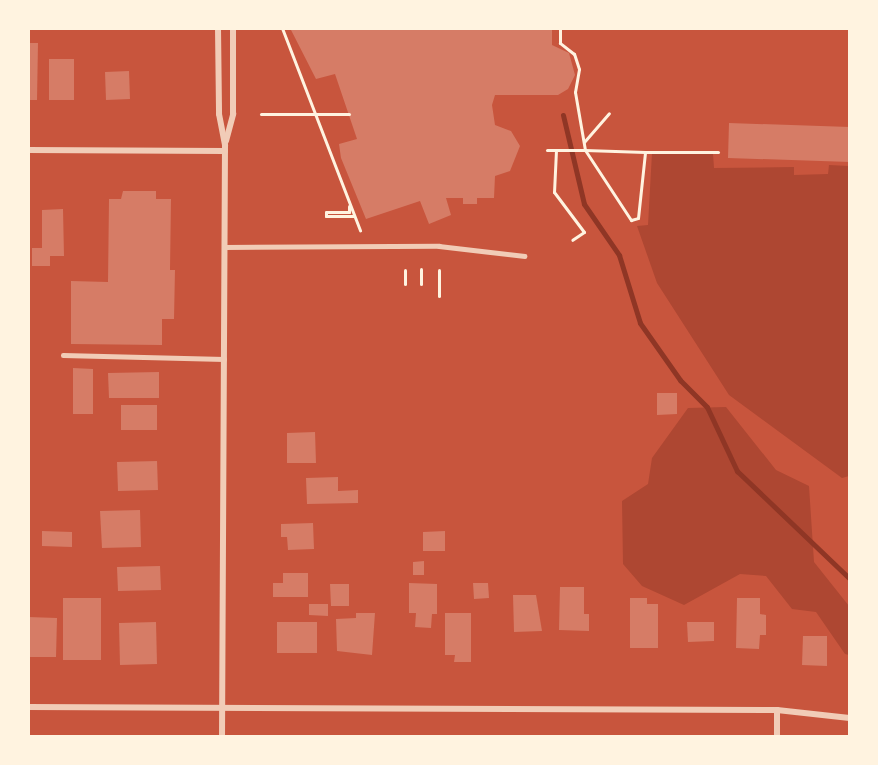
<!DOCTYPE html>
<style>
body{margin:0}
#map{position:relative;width:878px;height:765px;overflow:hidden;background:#c8553d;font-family:"PT Sans Narrow",sans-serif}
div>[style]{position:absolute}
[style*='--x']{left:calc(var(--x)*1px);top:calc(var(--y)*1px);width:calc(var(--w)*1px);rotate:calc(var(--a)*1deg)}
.green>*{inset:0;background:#ae4732}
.stream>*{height:5px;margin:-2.5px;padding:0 2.5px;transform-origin:2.5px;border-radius:2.5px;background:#8f3625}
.building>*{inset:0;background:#d67c66}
.path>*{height:3px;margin:-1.5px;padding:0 1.5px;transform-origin:1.5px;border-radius:1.5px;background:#fff3e0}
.service>*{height:4.5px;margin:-2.25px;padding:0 2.25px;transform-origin:2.25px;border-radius:2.25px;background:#f1ccb7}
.minor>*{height:6px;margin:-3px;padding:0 3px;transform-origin:3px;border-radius:3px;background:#f1ccb7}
span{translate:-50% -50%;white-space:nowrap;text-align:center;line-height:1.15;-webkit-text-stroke:4.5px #fff3e0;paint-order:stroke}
.frame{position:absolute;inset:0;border:30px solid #fff3e0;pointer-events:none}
</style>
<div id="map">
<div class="green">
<div style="clip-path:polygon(652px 153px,713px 154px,714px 168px,794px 167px,794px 175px,828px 174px,829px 165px,849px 166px,849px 476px,842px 478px,729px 395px,657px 283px,637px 226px,648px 225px)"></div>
<div style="clip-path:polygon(726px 407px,776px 470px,809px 486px,814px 562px,849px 606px,849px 655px,845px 654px,816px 612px,792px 609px,766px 576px,740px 574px,684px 605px,642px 586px,623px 564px,622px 501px,648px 484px,652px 458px,688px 408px)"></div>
</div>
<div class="stream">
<div style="--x:563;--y:115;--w:91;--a:76.7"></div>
<div style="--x:584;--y:204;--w:62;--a:55.5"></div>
<div style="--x:619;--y:255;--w:71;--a:72.8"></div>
<div style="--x:640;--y:323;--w:70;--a:54.9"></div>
<div style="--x:680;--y:380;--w:38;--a:45"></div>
<div style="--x:707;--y:407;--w:71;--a:64.9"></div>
<div style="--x:737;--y:471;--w:156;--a:43.7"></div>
</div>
<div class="building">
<div style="clip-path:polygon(290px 28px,552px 28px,552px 45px,569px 53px,575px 75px,568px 89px,558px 95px,495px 95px,492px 105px,495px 125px,511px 131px,520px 146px,510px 171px,495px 176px,494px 198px,477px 198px,477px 204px,463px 204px,463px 198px,446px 198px,451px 215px,429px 224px,420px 201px,366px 219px,341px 158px,339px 144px,357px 139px,335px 74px,316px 79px)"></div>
<div style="clip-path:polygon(28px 43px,38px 43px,37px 100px,28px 100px)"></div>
<div style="clip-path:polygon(49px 59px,74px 59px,74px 100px,49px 100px)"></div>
<div style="clip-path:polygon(129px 71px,130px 99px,106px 100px,105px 72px)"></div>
<div style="clip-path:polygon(729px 123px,850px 127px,850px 162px,728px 158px)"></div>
<div style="clip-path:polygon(123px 191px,156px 191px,156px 199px,171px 199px,170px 270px,175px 270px,174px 319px,162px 319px,162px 345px,71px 344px,71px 281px,108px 282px,109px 199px,121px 199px)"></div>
<div style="clip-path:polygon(63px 209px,64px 256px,50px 256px,50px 266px,32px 266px,32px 248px,42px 248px,42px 210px)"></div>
<div style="clip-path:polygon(73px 368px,93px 369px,93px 414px,73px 414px)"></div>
<div style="clip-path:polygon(159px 372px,159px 398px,109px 398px,108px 373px)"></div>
<div style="clip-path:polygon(657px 393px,677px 393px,677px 414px,657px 415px)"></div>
<div style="clip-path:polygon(121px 405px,157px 405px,157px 430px,121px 430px)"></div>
<div style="clip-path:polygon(315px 432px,316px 463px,287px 463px,287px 433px)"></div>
<div style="clip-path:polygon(157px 461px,158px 490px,118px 491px,117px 462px)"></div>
<div style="clip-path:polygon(338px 477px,338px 491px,358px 490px,358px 503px,307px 504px,306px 478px)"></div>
<div style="clip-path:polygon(140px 510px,141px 547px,102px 548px,100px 511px)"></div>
<div style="clip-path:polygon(313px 523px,314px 549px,288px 550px,287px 537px,281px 537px,281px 524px)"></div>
<div style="clip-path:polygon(42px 531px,72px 532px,72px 547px,42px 546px)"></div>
<div style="clip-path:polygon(445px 531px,445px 551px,423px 551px,423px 532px)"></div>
<div style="clip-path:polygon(424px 561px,424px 575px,413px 575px,413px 562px)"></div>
<div style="clip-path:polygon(160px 566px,161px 590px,118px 591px,117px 567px)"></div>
<div style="clip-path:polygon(283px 573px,308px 573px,308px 597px,273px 597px,273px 583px,283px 583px)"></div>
<div style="clip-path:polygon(409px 583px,437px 584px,437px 614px,432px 614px,431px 628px,415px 627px,416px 613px,409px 613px)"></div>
<div style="clip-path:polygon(473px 583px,488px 583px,489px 598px,474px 599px)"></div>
<div style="clip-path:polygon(330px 584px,349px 584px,349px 606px,331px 606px)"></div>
<div style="clip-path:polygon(560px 587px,584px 587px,584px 614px,589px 614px,589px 631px,559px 630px)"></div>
<div style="clip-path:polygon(513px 595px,536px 595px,542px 631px,514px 632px)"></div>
<div style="clip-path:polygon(63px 598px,101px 598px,101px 660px,63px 660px)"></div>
<div style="clip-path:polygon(630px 598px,647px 598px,647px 604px,658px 604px,658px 648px,630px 648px)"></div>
<div style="clip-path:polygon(737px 598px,760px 598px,760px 614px,766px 615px,766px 635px,760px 635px,759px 649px,736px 648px)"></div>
<div style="clip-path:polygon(309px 604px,328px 604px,328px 616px,309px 615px)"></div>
<div style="clip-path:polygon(356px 613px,375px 613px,372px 655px,337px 651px,336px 619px,356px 618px)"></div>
<div style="clip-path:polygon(445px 613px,471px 613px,471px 662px,454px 662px,455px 655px,445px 655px)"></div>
<div style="clip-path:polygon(28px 617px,57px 618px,56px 657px,28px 657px)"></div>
<div style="clip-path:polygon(156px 622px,157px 664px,120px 665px,119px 623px)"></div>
<div style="clip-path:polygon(277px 622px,317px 622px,317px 653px,277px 653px)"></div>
<div style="clip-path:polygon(687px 622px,714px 622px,714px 641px,688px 642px)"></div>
<div style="clip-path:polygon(803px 636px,827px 636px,827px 666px,802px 665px)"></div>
</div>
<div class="path">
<div style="--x:282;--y:28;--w:217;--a:68.9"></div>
<div style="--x:261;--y:114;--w:88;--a:0"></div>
<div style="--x:584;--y:142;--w:38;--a:-49"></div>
<div style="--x:547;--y:150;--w:38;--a:0"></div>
<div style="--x:585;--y:150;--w:59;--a:-99.8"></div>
<div style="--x:575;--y:92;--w:23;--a:-80"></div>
<div style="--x:579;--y:69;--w:16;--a:-108"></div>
<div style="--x:574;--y:54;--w:18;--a:-142"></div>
<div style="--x:560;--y:43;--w:15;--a:-90"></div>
<div style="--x:556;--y:150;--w:42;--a:92.7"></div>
<div style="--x:554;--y:192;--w:50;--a:53.1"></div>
<div style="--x:584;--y:232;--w:14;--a:146"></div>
<div style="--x:645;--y:152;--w:60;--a:-178.1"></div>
<div style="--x:585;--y:150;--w:84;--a:56.7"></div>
<div style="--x:631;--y:220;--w:7;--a:-16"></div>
<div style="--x:638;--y:218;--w:66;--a:-83.9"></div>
<div style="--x:645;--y:152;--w:73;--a:0"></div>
<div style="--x:349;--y:206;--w:6;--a:90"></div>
<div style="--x:349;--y:212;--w:23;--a:180"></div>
<div style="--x:326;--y:212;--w:4;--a:90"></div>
<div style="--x:326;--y:216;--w:28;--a:0"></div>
<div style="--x:405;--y:270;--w:14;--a:90"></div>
<div style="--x:439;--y:270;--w:26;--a:90"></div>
<div style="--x:421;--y:284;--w:15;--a:-90"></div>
</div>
<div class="service">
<div style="--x:224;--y:247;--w:215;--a:-0.3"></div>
<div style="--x:439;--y:246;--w:86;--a:6.7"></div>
<div style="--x:63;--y:355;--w:161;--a:1.4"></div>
</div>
<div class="minor">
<div style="--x:218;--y:28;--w:86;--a:89.3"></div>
<div style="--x:219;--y:114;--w:32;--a:79"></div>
<div style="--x:225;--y:145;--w:591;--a:90.29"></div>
<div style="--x:226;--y:141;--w:28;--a:-75"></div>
<div style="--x:233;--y:114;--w:86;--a:-90"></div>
<div style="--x:28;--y:150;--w:197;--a:0.3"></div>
<div style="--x:28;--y:707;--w:749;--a:0.23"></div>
<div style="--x:777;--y:710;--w:73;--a:6.3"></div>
<div style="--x:777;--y:710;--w:26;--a:90"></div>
</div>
<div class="frame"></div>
</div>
